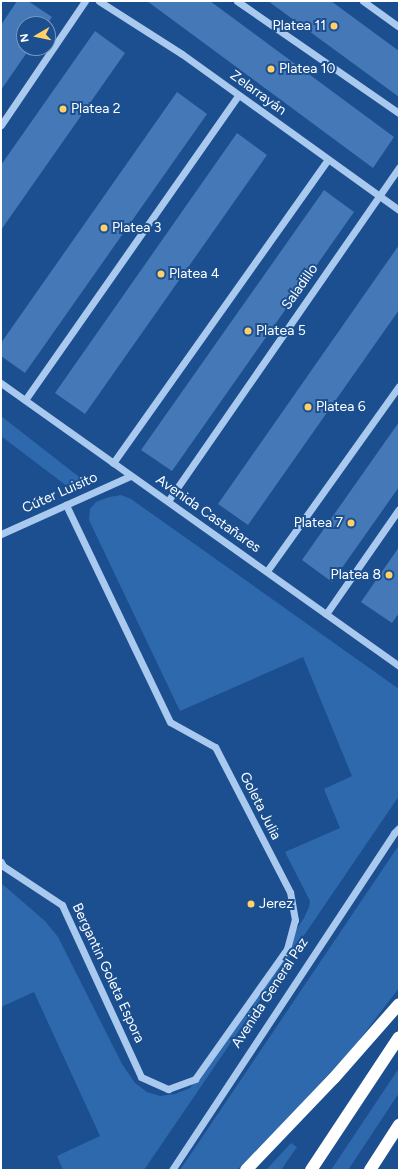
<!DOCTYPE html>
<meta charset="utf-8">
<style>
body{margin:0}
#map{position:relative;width:400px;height:1171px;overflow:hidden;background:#1b4f8f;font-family:Figtree,sans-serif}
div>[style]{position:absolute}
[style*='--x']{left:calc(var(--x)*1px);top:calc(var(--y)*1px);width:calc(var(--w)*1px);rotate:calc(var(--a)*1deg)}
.green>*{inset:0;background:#2e69ad}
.building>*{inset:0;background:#4478b7}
.minor>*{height:7px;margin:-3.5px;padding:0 3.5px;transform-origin:3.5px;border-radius:3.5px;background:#a9c9ee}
.highway>*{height:12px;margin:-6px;padding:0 6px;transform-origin:6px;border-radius:6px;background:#fff}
.dots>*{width:11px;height:11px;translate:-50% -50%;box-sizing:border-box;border:2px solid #1b4f8f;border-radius:50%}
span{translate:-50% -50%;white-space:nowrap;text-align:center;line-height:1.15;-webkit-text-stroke:4px #1b4f8f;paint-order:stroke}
.poi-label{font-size:14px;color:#fff}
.right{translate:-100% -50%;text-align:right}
.left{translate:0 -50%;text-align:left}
.street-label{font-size:14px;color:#fff}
.frame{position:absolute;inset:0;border:2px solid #fff;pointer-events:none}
.north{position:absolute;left:16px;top:16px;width:40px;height:40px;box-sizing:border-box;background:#1b4f8f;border:1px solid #7695bc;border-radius:50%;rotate:261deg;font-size:11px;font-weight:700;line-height:16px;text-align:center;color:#fff}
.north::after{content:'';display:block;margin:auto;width:14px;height:18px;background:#ffd166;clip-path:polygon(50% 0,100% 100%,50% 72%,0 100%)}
</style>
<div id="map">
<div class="green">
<div style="clip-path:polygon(1px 416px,83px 480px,68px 487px,1px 436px)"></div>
<div style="clip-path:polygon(121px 495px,131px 499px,399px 689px,399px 796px,144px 1170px,63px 1170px,57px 1156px,100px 1136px,34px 992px,1px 1007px,1px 883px,45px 921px,58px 937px,122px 1064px,135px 1083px,147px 1092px,160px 1096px,175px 1094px,190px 1088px,304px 918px,309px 907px,310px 901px,285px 852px,340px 828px,324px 789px,352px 776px,303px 657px,180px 711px,89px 520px,90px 509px,96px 502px,109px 497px)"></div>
<div style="clip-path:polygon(399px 845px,399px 988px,357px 1043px,284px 1123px,237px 1170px,180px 1170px)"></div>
<div style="clip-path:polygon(399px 1068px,399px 1093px,348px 1170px,331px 1170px)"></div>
<div style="clip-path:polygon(291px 1143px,297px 1147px,281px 1170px,266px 1170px)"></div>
</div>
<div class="building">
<div style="clip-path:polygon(17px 1px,28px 1px,52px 17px,47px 24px,24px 24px,24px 48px,30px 48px,1px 90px,1px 25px)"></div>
<div style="clip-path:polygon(147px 1px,210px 1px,394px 137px,373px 168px)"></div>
<div style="clip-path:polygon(268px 1px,331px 1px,399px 51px,399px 97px)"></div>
<div style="clip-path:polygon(95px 31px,125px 53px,1px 230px,1px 165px)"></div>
<div style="clip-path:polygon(177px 92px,207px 114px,25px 373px,1px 356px,1px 343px)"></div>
<div style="clip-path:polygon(237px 133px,267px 155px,85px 414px,55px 393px)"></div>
<div style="clip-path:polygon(324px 190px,354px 212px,172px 471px,141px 450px)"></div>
<div style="clip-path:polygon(399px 245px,399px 310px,248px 525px,218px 504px)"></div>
<div style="clip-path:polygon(399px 422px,399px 487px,332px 582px,302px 560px)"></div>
<div style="clip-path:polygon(399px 547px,399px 613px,392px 623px,361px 602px)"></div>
</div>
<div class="minor">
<div style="--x:99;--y:1;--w:98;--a:32.6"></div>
<div style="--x:182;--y:54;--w:267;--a:35.7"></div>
<div style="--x:237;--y:1;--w:197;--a:34.7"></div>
<div style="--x:363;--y:1;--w:44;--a:35.8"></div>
<div style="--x:1;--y:125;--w:150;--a:-55.9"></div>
<div style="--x:1;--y:383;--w:488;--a:35.4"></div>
<div style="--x:25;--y:400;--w:371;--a:-55"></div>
<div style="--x:113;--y:463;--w:372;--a:-54.7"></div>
<div style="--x:168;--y:501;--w:406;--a:-55.3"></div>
<div style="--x:1;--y:534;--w:141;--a:-24.2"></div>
<div style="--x:267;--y:571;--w:227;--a:-54.5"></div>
<div style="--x:326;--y:614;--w:128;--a:-55.2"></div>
<div style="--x:1;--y:862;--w:4;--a:63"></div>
<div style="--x:3;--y:866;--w:71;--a:33.5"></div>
<div style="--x:62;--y:905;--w:189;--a:65.3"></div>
<div style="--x:141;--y:1077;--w:30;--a:24"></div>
<div style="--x:168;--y:1089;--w:29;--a:-20"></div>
<div style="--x:195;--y:1079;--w:159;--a:-54.7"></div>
<div style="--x:287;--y:949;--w:30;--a:-75"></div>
<div style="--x:295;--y:920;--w:28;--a:-100"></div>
<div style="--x:290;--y:892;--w:163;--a:-117.3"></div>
<div style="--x:215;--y:747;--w:51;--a:-150.9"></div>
<div style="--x:170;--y:722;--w:241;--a:-115.6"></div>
<div style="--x:172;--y:1170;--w:404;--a:-56.6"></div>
<div style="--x:394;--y:833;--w:7;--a:-45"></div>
</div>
<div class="highway">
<div style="--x:246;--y:1170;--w:127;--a:-46.3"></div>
<div style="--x:334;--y:1078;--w:98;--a:-48.7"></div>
<div style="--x:311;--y:1170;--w:159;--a:-56.5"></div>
<div style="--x:370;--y:1170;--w:54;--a:-57.2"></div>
</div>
<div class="dots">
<div style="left:334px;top:26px;background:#ffd166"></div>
<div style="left:271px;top:69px;background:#ffd166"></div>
<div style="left:63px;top:109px;background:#ffd166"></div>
<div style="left:104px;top:228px;background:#ffd166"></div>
<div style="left:161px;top:274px;background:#ffd166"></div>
<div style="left:248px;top:331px;background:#ffd166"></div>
<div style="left:308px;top:407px;background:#ffd166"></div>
<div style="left:351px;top:523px;background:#ffd166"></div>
<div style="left:389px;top:575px;background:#ffd166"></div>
<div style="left:251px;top:904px;background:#ffd166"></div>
</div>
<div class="poi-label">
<span class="right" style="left:326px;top:26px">Platea 11</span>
<span class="left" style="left:279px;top:69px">Platea 10</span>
<span class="left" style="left:71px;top:109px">Platea 2</span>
<span class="left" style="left:112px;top:228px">Platea 3</span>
<span class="left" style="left:169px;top:274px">Platea 4</span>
<span class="left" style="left:256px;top:331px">Platea 5</span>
<span class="left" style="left:316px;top:407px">Platea 6</span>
<span class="right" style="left:343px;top:523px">Platea 7</span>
<span class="right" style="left:381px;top:575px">Platea 8</span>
<span class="left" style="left:259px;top:904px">Jerez</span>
</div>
<div class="street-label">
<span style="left:258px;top:93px;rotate:36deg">Zelarrayán</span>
<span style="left:300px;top:287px;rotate:-55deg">Saladillo</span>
<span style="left:60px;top:493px;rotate:-24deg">Cúter Luisito</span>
<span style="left:208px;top:514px;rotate:35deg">Avenida Castañares</span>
<span style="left:260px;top:806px;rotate:63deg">Goleta Julia</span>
<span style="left:108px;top:973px;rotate:65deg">Bergantin Goleta Espora</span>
<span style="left:270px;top:993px;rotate:-57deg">Avenida General Paz</span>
</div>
<div class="frame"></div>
<div class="north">N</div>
</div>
